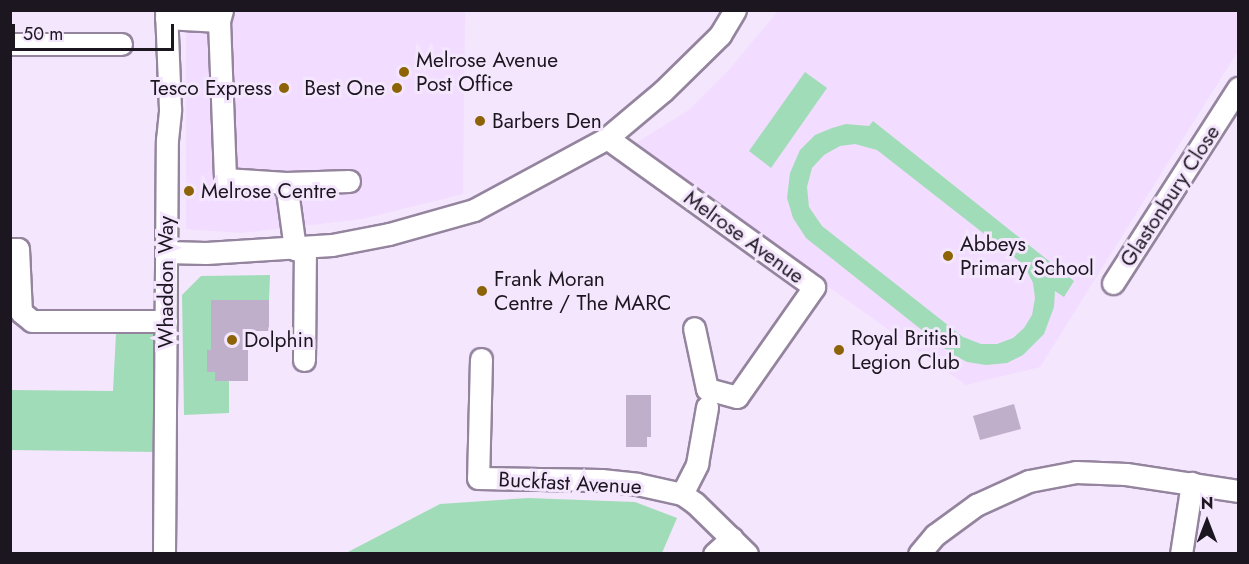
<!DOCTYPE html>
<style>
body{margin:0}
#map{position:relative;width:1249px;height:564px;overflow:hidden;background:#f4e6fd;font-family:Jost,sans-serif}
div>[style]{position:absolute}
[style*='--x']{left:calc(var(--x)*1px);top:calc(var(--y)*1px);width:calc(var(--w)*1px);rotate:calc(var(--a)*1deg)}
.built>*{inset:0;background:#f2dcff}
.green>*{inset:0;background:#a1dcb8}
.building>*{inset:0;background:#c0afca}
.roads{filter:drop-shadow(2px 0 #94849e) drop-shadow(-2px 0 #94849e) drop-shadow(0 2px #94849e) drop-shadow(0 -2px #94849e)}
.minor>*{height:21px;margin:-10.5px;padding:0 10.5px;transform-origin:10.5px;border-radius:10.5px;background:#fff}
.dots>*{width:16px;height:16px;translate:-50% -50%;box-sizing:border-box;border:3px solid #f4e6fd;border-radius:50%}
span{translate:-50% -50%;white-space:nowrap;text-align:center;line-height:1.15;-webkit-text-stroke:6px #f4e6fd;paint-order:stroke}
.poi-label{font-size:21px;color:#1c1620}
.left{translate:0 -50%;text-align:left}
.right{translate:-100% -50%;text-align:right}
.street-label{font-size:21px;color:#1c1620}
.frame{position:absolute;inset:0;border:12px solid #1c1620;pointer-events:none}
.north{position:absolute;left:1177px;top:492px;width:60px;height:60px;-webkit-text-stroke:4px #f4e6fd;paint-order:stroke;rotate:0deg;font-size:16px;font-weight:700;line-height:24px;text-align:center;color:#1c1620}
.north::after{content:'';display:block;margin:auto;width:21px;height:27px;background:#1c1620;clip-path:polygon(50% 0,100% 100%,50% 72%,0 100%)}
.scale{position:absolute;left:12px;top:24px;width:162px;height:27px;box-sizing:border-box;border:3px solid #1c1620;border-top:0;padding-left:8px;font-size:18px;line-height:21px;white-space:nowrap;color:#1c1620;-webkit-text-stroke:4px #f4e6fd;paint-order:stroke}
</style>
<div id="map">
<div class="built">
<div style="clip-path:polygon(186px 11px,465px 11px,463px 194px,362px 219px,242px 233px,186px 229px)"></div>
<div style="clip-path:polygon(778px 11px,1238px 11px,1238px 51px,1040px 367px,966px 385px,631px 146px,689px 110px,728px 71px)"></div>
</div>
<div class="green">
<div style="clip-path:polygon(805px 72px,827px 88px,771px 168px,749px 151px)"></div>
<div style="clip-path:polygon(evenodd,873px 121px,1074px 281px,1064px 297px,1055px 291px,1054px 307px,1044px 334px,1023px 355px,1007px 363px,986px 365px,967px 362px,952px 354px,806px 238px,793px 218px,787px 198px,790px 173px,800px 150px,815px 135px,832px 128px,846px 124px,869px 126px,873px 121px,855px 144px,877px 150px,1024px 265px,1033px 283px,1035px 298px,1032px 315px,1024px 328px,1013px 338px,997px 344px,981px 344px,963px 337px,822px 226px,809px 207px,807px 187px,812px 168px,824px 155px,840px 146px,855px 144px)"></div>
<div style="clip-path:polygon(270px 275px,269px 300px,212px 300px,216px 350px,207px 350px,207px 372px,215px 372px,215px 381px,229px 381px,229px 413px,184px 415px,182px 295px,201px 276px)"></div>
<div style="clip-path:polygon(155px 332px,154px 452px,11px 450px,11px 390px,113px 391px,116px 333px)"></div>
<div style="clip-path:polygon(528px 498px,635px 502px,677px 518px,662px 553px,346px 553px,440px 504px)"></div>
</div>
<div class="building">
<div style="clip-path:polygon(211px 300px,269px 300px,269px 331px,248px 331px,248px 381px,215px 381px,215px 372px,207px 372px,207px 350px,211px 350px)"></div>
<div style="clip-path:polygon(626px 395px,651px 395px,651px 437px,647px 437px,647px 447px,626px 447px)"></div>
<div style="clip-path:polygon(1014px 404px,1021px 429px,980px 440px,973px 416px)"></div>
</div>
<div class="roads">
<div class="minor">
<div style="--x:222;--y:10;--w:11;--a:105"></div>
<div style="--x:219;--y:21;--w:158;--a:87.8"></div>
<div style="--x:225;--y:179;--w:61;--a:3.8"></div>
<div style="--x:286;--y:183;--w:63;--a:-1.8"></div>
<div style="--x:166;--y:18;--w:53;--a:3.2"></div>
<div style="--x:10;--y:44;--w:111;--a:0"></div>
<div style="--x:607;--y:138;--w:255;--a:35.7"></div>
<div style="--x:814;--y:287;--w:134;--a:125"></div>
<div style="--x:737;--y:397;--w:31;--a:-165"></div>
<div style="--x:707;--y:389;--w:62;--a:-102"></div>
<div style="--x:286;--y:183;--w:67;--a:82.2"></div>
<div style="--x:10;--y:249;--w:8;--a:0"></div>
<div style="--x:18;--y:249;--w:63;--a:87.3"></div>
<div style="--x:21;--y:312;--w:14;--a:39"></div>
<div style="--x:32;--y:321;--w:134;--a:0"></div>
<div style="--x:166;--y:252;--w:40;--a:1.4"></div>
<div style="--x:206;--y:253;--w:126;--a:-3.6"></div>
<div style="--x:332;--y:245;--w:58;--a:-10.9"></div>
<div style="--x:389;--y:234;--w:88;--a:-15.8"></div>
<div style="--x:474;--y:210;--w:151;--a:-28.4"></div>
<div style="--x:607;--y:138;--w:73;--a:-40"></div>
<div style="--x:663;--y:91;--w:80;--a:-44.5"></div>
<div style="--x:720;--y:35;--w:29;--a:-59"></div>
<div style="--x:1113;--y:283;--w:232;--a:-57.3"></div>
<div style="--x:481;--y:359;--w:119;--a:91.4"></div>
<div style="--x:478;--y:478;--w:123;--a:0.9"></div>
<div style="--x:601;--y:480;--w:36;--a:6"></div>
<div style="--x:637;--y:484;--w:46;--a:12.5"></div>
<div style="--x:682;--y:494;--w:16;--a:35"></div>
<div style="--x:695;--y:503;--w:73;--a:44.4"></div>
<div style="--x:304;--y:360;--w:112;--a:-89.5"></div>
<div style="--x:682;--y:494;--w:34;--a:-63"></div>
<div style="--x:697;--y:464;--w:58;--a:-80"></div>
<div style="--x:164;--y:554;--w:414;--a:-89.6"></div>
<div style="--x:167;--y:140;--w:31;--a:-84"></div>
<div style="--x:170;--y:109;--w:99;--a:-92.3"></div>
<div style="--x:714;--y:554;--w:24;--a:-42"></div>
<div style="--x:919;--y:554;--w:25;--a:-50"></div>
<div style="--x:935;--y:535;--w:51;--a:-36.2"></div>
<div style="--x:976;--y:505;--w:58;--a:-24.4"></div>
<div style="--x:1029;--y:481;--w:48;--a:-10.8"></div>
<div style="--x:1076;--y:472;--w:50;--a:2.3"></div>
<div style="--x:1126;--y:474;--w:113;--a:8.6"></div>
<div style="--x:1181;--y:554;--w:72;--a:-81.2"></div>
</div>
</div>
<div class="dots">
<div style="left:404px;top:72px;background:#8d6307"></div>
<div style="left:284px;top:88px;background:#8d6307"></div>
<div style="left:397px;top:88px;background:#8d6307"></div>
<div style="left:480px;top:121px;background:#8d6307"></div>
<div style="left:189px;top:191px;background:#8d6307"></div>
<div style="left:948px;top:256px;background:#8d6307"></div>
<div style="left:482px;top:291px;background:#8d6307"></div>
<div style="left:232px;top:340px;background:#8d6307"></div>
<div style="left:839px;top:350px;background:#8d6307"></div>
</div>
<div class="poi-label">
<span class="left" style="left:416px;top:72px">Melrose Avenue<br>Post Office</span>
<span class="right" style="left:272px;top:88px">Tesco Express</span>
<span class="right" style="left:385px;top:88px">Best One</span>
<span class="left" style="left:492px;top:121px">Barbers Den</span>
<span class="left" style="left:201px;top:191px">Melrose Centre</span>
<span class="left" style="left:960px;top:256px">Abbeys<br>Primary School</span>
<span class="left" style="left:494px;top:291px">Frank Moran<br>Centre / The MARC</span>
<span class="left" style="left:851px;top:350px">Royal British<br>Legion Club</span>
<span class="left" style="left:244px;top:340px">Dolphin</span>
</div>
<div class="street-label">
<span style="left:1170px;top:196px;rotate:-57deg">Glastonbury Close</span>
<span style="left:744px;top:237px;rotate:36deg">Melrose Avenue</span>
<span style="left:166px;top:282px;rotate:-90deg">Whaddon Way</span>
<span style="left:570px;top:483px;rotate:3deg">Buckfast Avenue</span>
</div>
<div class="frame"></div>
<div class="north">N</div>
<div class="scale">50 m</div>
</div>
